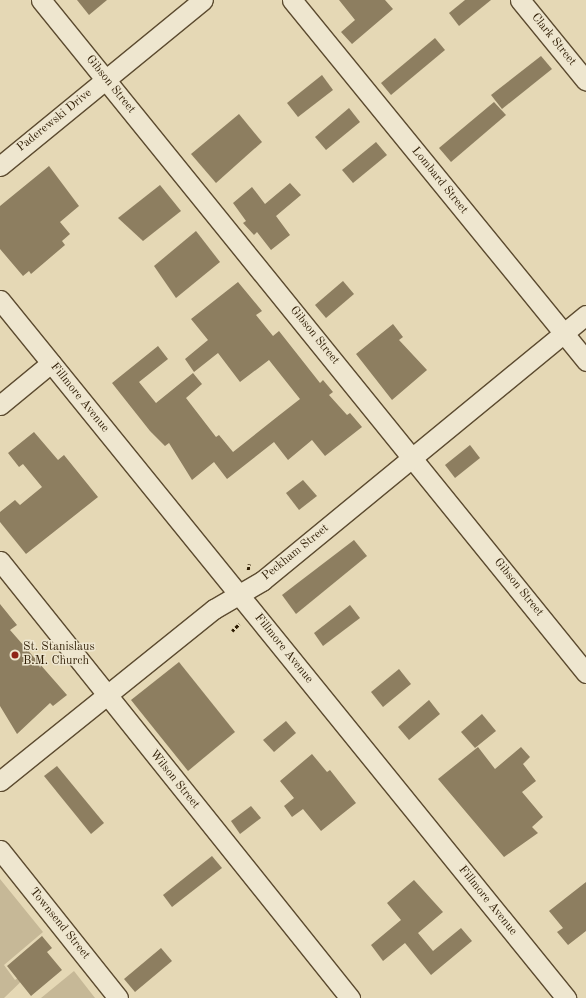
<!DOCTYPE html>
<style>
body{margin:0}
#map{position:relative;width:586px;height:998px;overflow:hidden;background:#e5d8b5;font-family:"Old Standard TT",serif}
div>[style]{position:absolute}
.green>*{inset:0;background:#c6b897}
.building>*{inset:0;background:#8d7e60}
.path>*{height:2.5px;margin-top:-1.25px;transform-origin:0;background:repeating-linear-gradient(90deg,#2e1c03 0 3px,transparent 0 5px)}
.roads{filter:drop-shadow(1px 0 #5c4b30) drop-shadow(-1px 0 #5c4b30) drop-shadow(0 1px #5c4b30) drop-shadow(0 -1px #5c4b30)}
.minor>*{height:19px;margin:-9.5px;padding:0 9.5px;transform-origin:9.5px;border-radius:9.5px;background:#eee6cf}
.dots>*{width:11px;height:11px;translate:-50% -50%;box-sizing:border-box;border:2px solid #eee6cf;border-radius:50%}
span{translate:-50% -50%;white-space:nowrap;text-align:center;line-height:1.15;-webkit-text-stroke:3px #eee6cf;paint-order:stroke}
.street-label{font-size:12px;color:#2e1c03}
.poi-label{font-size:12px;color:#2e1c03}
.left{translate:0 -50%;text-align:left}
</style>
<div id="map">
<div class="green">
<i style="clip-path:polygon(0 879px,43px 932px,4px 965px,15px 980px,31px 968px,33px 970px,4px 998px,0 998px)"></i>
<i style="clip-path:polygon(74px 971px,95px 998px,41px 998px)"></i>
</div>
<div class="building">
<i style="clip-path:polygon(77px 0,107px 0,89px 15px)"></i>
<i style="clip-path:polygon(339px 0,385px 0,393px 9px,352px 44px,341px 32px,355px 20px)"></i>
<i style="clip-path:polygon(465px 0,491px 0,459px 26px,449px 13px)"></i>
<i style="clip-path:polygon(435px 38px,445px 50px,391px 95px,381px 83px)"></i>
<i style="clip-path:polygon(541px 56px,552px 69px,502px 109px,491px 95px)"></i>
<i style="clip-path:polygon(322px 75px,333px 90px,298px 117px,287px 103px)"></i>
<i style="clip-path:polygon(494px 102px,506px 115px,451px 162px,439px 148px)"></i>
<i style="clip-path:polygon(349px 108px,360px 122px,326px 150px,315px 137px)"></i>
<i style="clip-path:polygon(239px 114px,262px 142px,216px 183px,191px 154px)"></i>
<i style="clip-path:polygon(376px 142px,387px 155px,353px 183px,342px 170px)"></i>
<i style="clip-path:polygon(49px 166px,79px 206px,60px 222px,70px 234px,62px 241px,65px 245px,31px 274px,29px 271px,23px 276px,0 249px,0 206px)"></i>
<i style="clip-path:polygon(290px 183px,301px 195px,276px 216px,290px 235px,271px 250px,257px 232px,254px 235px,243px 223px,246px 221px,233px 203px,252px 187px,265px 204px)"></i>
<i style="clip-path:polygon(160px 185px,181px 211px,143px 241px,118px 218px)"></i>
<i style="clip-path:polygon(196px 231px,220px 262px,176px 298px,154px 266px)"></i>
<i style="clip-path:polygon(343px 281px,354px 294px,326px 318px,315px 305px)"></i>
<i style="clip-path:polygon(238px 282px,262px 311px,256px 315px,273px 336px,279px 331px,320px 383px,323px 380px,333px 392px,329px 395px,347px 415px,350px 413px,362px 427px,325px 456px,312px 440px,288px 460px,274px 442px,227px 479px,214px 462px,192px 480px,169px 443px,165px 446px,150px 431px,112px 383px,158px 346px,168px 359px,139px 382px,156px 403px,193px 373px,202px 384px,186px 398px,216px 437px,219px 435px,233px 452px,277px 417px,300px 399px,269px 360px,240px 382px,218px 353px,194px 372px,185px 359px,208px 340px,191px 319px)"></i>
<i style="clip-path:polygon(393px 324px,403px 337px,399px 340px,427px 370px,392px 400px,356px 354px)"></i>
<i style="clip-path:polygon(34px 432px,58px 460px,64px 455px,98px 497px,26px 554px,0 522px,0 512px,15px 500px,20px 505px,42px 487px,23px 464px,19px 467px,8px 453px)"></i>
<i style="clip-path:polygon(470px 445px,480px 458px,455px 478px,445px 465px)"></i>
<i style="clip-path:polygon(303px 480px,317px 496px,299px 510px,286px 493px)"></i>
<i style="clip-path:polygon(354px 540px,367px 556px,296px 614px,282px 595px)"></i>
<i style="clip-path:polygon(0 604px,17px 625px,10px 630px,67px 695px,53px 706px,50px 703px,17px 734px,0 706px)"></i>
<i style="clip-path:polygon(350px 605px,360px 618px,323px 646px,314px 633px)"></i>
<i style="clip-path:polygon(179px 662px,235px 732px,188px 771px,131px 700px)"></i>
<i style="clip-path:polygon(399px 669px,411px 684px,383px 707px,371px 692px)"></i>
<i style="clip-path:polygon(429px 700px,440px 714px,409px 740px,398px 727px)"></i>
<i style="clip-path:polygon(482px 714px,496px 731px,475px 748px,461px 732px)"></i>
<i style="clip-path:polygon(286px 721px,296px 733px,274px 752px,263px 740px)"></i>
<i style="clip-path:polygon(478px 747px,495px 769px,521px 747px,530px 757px,523px 764px,536px 781px,522px 792px,543px 817px,532px 827px,538px 833px,504px 857px,438px 779px)"></i>
<i style="clip-path:polygon(312px 754px,327px 772px,330px 770px,356px 803px,321px 831px,303px 809px,292px 817px,284px 806px,294px 798px,280px 781px)"></i>
<i style="clip-path:polygon(57px 766px,104px 823px,91px 834px,44px 776px)"></i>
<i style="clip-path:polygon(251px 806px,261px 818px,240px 834px,231px 821px)"></i>
<i style="clip-path:polygon(212px 856px,222px 868px,172px 907px,163px 895px)"></i>
<i style="clip-path:polygon(414px 880px,443px 912px,418px 933px,433px 951px,461px 928px,472px 941px,431px 975px,405px 943px,383px 961px,371px 945px,401px 920px,387px 903px)"></i>
<i style="clip-path:polygon(586px 882px,586px 931px,568px 945px,557px 932px,563px 928px,549px 911px)"></i>
<i style="clip-path:polygon(42px 936px,52px 948px,47px 952px,62px 970px,31px 996px,7px 966px)"></i>
<i style="clip-path:polygon(161px 948px,172px 961px,135px 992px,124px 979px)"></i>
</div>
<div class="path">
<i style="left:248px;top:570px;width:6px;rotate:-81deg"></i>
<i style="left:232px;top:631px;width:10px;rotate:-45deg"></i>
</div>
<div class="roads">
<div class="minor">
<i style="left:41px;top:0;width:866px;rotate:51deg"></i>
<i style="left:292px;top:0;width:466px;rotate:50.8deg"></i>
<i style="left:520px;top:0;width:104px;rotate:50.8deg"></i>
<i style="left:0;top:166px;width:262px;rotate:-39.3deg"></i>
<i style="left:0;top:300px;width:899px;rotate:50.96deg"></i>
<i style="left:0;top:405px;width:66px;rotate:-39.5deg"></i>
<i style="left:0;top:561px;width:560px;rotate:51.31deg"></i>
<i style="left:0;top:781px;width:275px;rotate:-38.8deg"></i>
<i style="left:214px;top:609px;width:56px;rotate:-30.3deg"></i>
<i style="left:262px;top:581px;width:419px;rotate:-39.4deg"></i>
<i style="left:0;top:850px;width:189px;rotate:51.4deg"></i>
</div>
</div>
<div class="dots">
<i style="left:15px;top:655px;background:#8f2418"></i>
</div>
<div class="street-label">
<span style="left:553px;top:40px;rotate:51deg">Clark Street</span>
<span style="left:110px;top:85px;rotate:51deg">Gibson Street</span>
<span style="left:55px;top:121px;rotate:-39deg">Paderewski Drive</span>
<span style="left:439px;top:181px;rotate:51deg">Lombard Street</span>
<span style="left:314px;top:336px;rotate:51deg">Gibson Street</span>
<span style="left:79px;top:398px;rotate:51deg">Fillmore Avenue</span>
<span style="left:296px;top:553px;rotate:-39deg">Peckham Street</span>
<span style="left:518px;top:588px;rotate:51deg">Gibson Street</span>
<span style="left:283px;top:649px;rotate:51deg">Fillmore Avenue</span>
<span style="left:174px;top:780px;rotate:51deg">Wilson Street</span>
<span style="left:487px;top:901px;rotate:51deg">Fillmore Avenue</span>
<span style="left:59px;top:924px;rotate:51deg">Townsend Street</span>
</div>
<div class="poi-label">
<span class="left" style="left:23px;top:655px">St. Stanislaus<br>B.M. Church</span>
</div>
</div>
